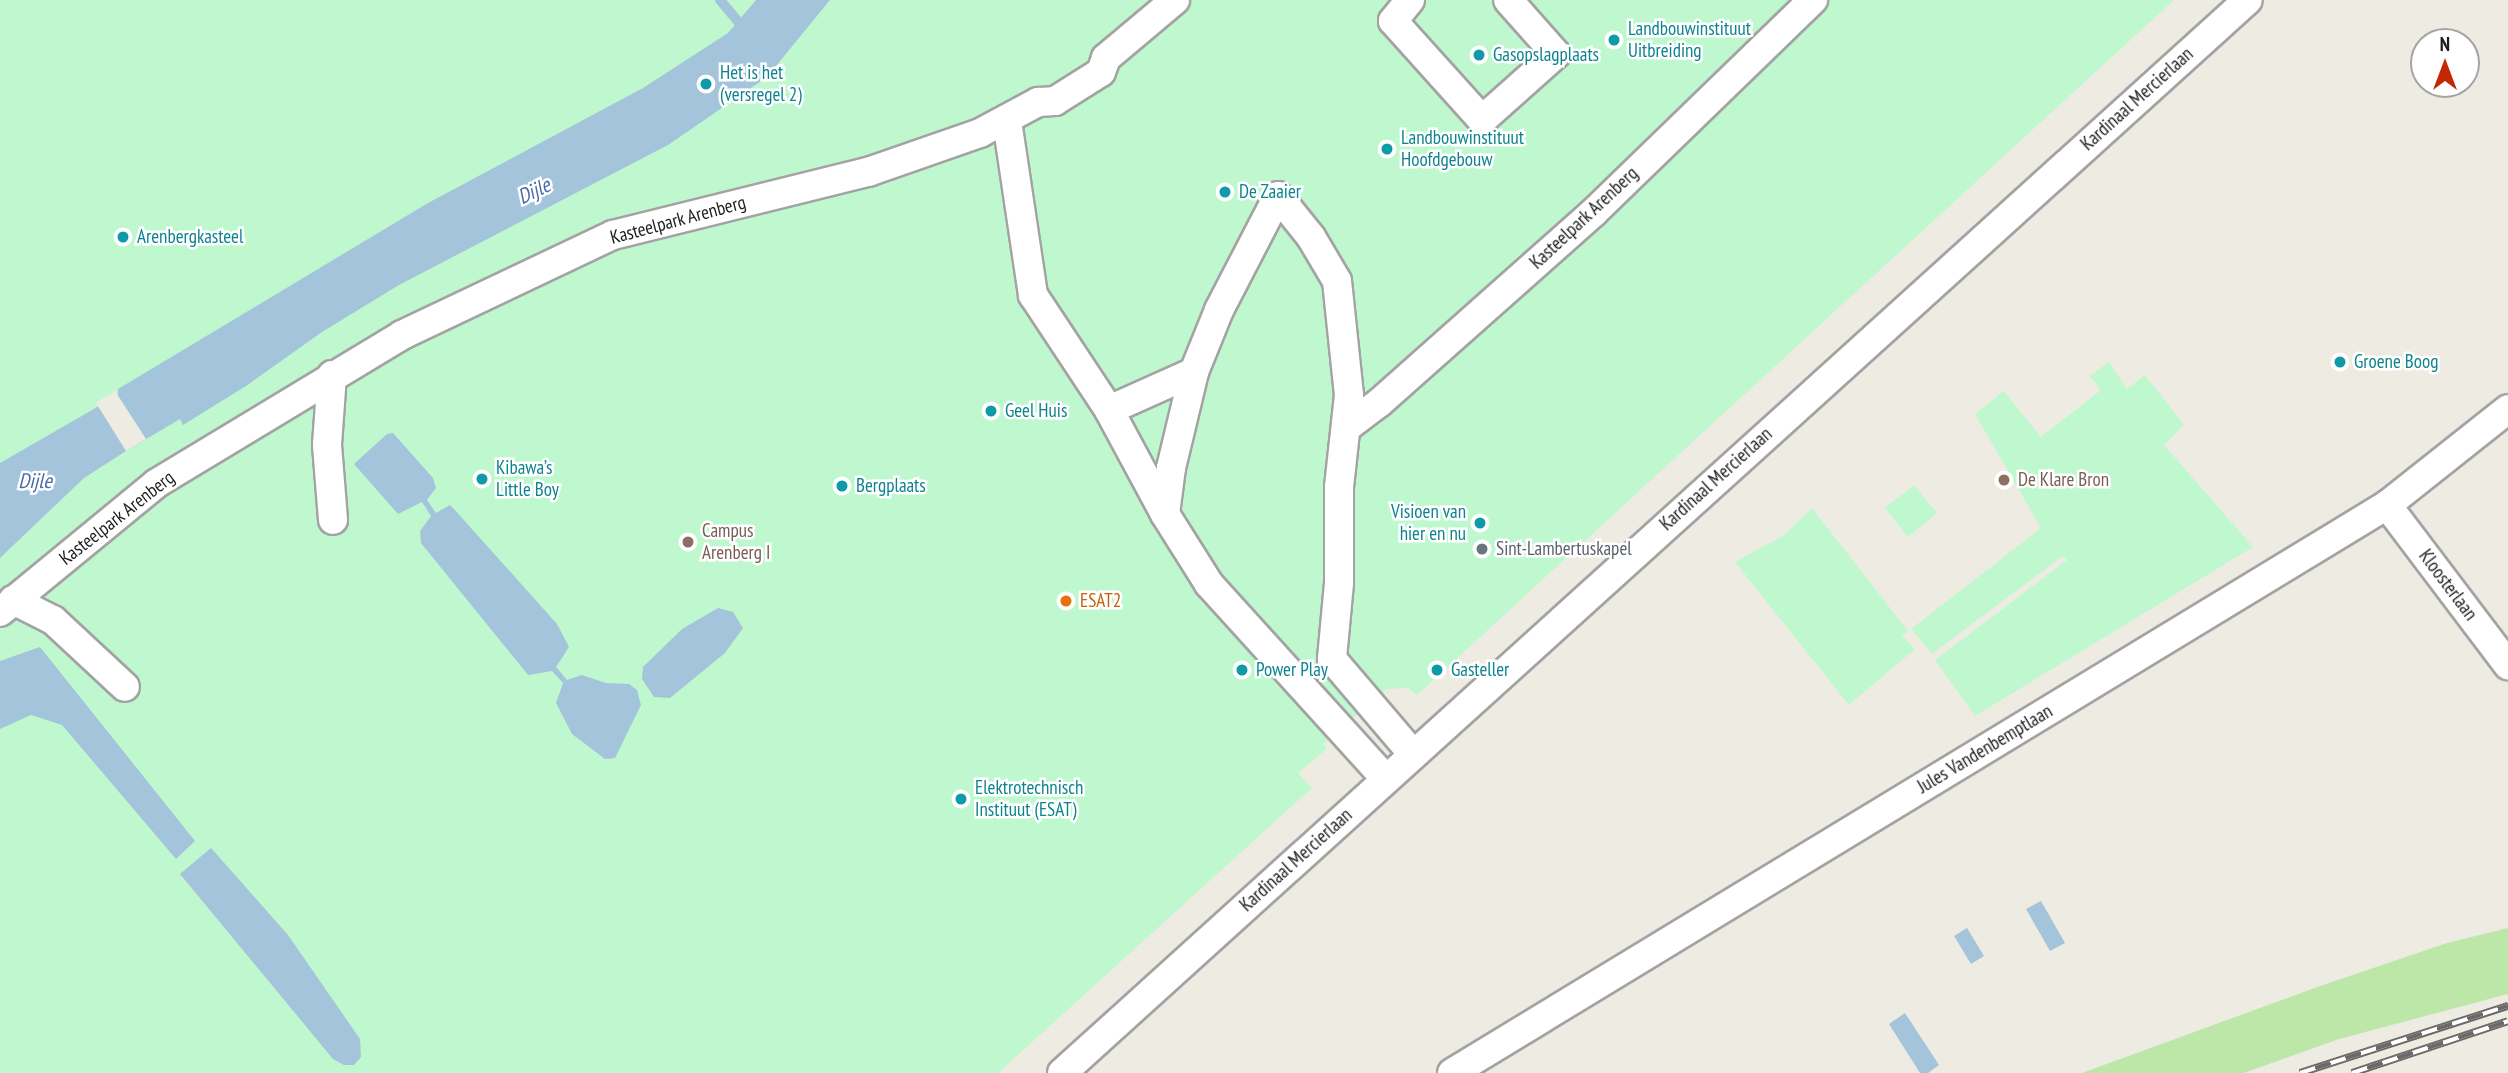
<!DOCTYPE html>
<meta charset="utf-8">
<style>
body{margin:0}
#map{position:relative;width:2508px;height:1073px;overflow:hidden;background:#eeece2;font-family:"PT Sans Narrow",sans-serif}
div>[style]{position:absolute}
.grass>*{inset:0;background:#bce7a8}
.park>*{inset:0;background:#bff8ce}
.water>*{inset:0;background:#a3c4db}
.pier>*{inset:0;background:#eeece2}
.stream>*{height:10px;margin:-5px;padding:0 5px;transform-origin:5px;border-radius:5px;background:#a3c4db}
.roads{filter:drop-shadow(2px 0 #a3a3a3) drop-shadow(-2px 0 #a3a3a3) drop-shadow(0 2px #a3a3a3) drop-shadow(0 -2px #a3a3a3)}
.minor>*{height:28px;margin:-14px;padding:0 14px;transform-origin:14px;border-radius:14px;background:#fff}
.rail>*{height:8px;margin-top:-4px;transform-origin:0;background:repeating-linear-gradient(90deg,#fff 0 16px,#6a6a6a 0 32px);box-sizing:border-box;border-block:2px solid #6a6a6a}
.dots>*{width:19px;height:19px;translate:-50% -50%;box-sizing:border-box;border:4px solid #fff;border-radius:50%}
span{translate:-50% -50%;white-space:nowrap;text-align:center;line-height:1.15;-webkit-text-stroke:5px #fff;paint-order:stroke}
.culture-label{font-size:19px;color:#0d838f}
.left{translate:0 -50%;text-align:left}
.right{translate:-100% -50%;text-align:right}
.street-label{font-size:19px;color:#1c1c1c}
.education-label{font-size:19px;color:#785e54}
.worship-label{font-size:19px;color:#5b616d}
.food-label{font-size:19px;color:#c56008}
.water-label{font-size:21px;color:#4b6aa9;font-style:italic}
.north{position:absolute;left:2410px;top:28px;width:70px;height:70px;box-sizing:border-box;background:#fff;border:2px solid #a4a4a4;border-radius:50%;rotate:0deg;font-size:19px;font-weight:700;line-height:28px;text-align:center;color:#1c1c1c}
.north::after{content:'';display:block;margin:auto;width:24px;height:32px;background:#c42705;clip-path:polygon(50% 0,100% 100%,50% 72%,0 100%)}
</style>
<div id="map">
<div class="grass">
<i style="clip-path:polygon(2508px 928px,2508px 994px,2339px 1039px,2244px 1073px,2082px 1073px,2320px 986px,2447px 943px)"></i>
</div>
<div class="park">
<i style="clip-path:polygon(0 0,2174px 0,1417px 695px,1408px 688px,1386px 689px,1323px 744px,1327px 749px,1298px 773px,1312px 788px,998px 1073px,0 1073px)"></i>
<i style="clip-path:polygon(2109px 362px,2127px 389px,2145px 375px,2184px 425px,2164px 445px,2253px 547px,1975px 716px,1935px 660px,2067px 560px,2063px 556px,1932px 654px,1911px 629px,2041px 528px,1975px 414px,2004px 391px,2041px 437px,2101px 390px,2090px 376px)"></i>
<i style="clip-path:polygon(1914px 485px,1937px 513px,1908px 537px,1885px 508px)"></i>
<i style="clip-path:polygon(1812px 508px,1908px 631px,1902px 636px,1915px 649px,1849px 705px,1735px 562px,1784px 535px)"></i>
</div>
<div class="water">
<i style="clip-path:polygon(756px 0,830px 0,767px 77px,668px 145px,399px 285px,322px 332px,246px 386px,183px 425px,180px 419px,126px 451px,84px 478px,0 558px,0 463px,118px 395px,118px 389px,428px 203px,643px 88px,728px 33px)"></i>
<i style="clip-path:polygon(393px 433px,433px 478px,436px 488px,427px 500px,436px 513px,450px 505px,453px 508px,557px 624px,569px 647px,556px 667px,567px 680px,582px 675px,606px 683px,629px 684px,637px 690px,641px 705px,615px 758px,605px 759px,572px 734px,556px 703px,563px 683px,552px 671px,528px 675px,421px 543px,420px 531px,431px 516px,422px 502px,398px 514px,354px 464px,387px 434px)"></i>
<i style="clip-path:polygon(718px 608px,733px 612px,743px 628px,725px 653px,670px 698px,654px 697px,642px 679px,643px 667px,682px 629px)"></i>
<i style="clip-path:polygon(40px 647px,195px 841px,176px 859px,62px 725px,31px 715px,0 729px,0 661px)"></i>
<i style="clip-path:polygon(211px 848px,288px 935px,360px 1039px,361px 1057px,354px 1065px,344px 1065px,333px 1059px,180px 874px)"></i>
<i style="clip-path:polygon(2041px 901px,2065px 943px,2050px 951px,2026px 909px)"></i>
<i style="clip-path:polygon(1967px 928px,1984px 956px,1971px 964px,1954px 936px)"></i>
<i style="clip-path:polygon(1905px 1013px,1939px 1065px,1928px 1073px,1920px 1073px,1889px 1024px)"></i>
</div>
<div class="pier">
<i style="clip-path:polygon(115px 391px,146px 439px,126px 451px,96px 403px)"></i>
</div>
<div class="stream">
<i style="left:720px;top:0;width:40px;rotate:50deg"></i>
</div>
<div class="roads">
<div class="minor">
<i style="left:1410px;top:0;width:27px;rotate:129deg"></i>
<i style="left:1393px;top:21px;width:133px;rotate:48deg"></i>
<i style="left:1482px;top:120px;width:99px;rotate:-41.7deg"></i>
<i style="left:1556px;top:54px;width:72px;rotate:-131.6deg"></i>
<i style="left:1007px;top:121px;width:176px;rotate:81.5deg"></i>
<i style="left:1033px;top:295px;width:138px;rotate:56.5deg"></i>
<i style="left:1109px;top:410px;width:118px;rotate:61.7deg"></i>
<i style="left:1165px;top:514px;width:83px;rotate:57.8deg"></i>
<i style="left:1209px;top:584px;width:262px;rotate:47.8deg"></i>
<i style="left:332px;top:375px;width:70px;rotate:94.1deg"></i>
<i style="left:327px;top:445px;width:75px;rotate:85.4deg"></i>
<i style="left:1109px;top:410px;width:93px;rotate:-24.1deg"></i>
<i style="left:1347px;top:427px;width:40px;rotate:-37deg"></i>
<i style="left:1379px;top:403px;width:288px;rotate:-41.6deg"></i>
<i style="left:1594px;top:212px;width:305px;rotate:-44.1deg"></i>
<i style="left:2387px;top:505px;width:201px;rotate:52.9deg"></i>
<i style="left:1165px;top:514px;width:46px;rotate:-82.6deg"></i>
<i style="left:1171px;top:468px;width:99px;rotate:-76.5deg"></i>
<i style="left:1194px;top:372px;width:67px;rotate:-68deg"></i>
<i style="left:1219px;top:310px;width:128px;rotate:-62.6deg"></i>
<i style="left:1278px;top:196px;width:53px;rotate:51.2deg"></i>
<i style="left:1311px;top:237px;width:51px;rotate:59.4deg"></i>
<i style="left:1337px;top:281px;width:115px;rotate:84deg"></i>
<i style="left:1349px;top:395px;width:93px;rotate:96.2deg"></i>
<i style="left:1339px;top:487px;width:96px;rotate:90deg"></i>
<i style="left:1339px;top:583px;width:76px;rotate:95.3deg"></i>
<i style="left:13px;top:600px;width:45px;rotate:26.6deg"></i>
<i style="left:53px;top:620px;width:98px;rotate:42.9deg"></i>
<i style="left:0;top:612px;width:203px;rotate:-39.4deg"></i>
<i style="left:157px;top:483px;width:286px;rotate:-31.1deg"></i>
<i style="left:402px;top:335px;width:233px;rotate:-25.4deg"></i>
<i style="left:613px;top:235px;width:263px;rotate:-13.9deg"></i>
<i style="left:868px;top:172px;width:119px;rotate:-19.2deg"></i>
<i style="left:980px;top:133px;width:66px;rotate:-28.1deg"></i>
<i style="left:1038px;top:102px;width:17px;rotate:-3deg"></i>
<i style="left:1055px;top:101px;width:54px;rotate:-32.2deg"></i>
<i style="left:1101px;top:72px;width:15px;rotate:-70deg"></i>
<i style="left:1106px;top:58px;width:90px;rotate:-40deg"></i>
<i style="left:1332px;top:659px;width:123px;rotate:49.6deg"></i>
<i style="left:1062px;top:1073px;width:1599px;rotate:-42.14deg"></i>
<i style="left:1452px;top:1073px;width:1094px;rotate:-31.28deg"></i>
<i style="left:2387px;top:505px;width:154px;rotate:-38.4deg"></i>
</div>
</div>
<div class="rail">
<i style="left:2300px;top:1073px;width:219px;rotate:-17.9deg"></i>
<i style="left:2352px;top:1073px;width:164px;rotate:-18.4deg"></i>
</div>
<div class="dots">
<i style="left:1614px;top:40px;background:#0f9aa8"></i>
<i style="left:1479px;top:55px;background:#0f9aa8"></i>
<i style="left:706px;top:84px;background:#0f9aa8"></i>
<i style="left:1387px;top:149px;background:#0f9aa8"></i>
<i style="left:1225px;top:192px;background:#0f9aa8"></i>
<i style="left:123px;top:237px;background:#0f9aa8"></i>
<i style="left:2340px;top:362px;background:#0f9aa8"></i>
<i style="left:991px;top:411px;background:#0f9aa8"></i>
<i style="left:482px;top:479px;background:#0f9aa8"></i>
<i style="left:2004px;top:480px;background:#8d6e63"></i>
<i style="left:842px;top:486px;background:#0f9aa8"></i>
<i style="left:1480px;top:523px;background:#0f9aa8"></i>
<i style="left:688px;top:542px;background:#8d6e63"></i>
<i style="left:1482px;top:549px;background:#6b7280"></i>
<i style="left:1066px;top:601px;background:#e8710a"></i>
<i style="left:1242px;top:670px;background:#0f9aa8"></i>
<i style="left:1437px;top:670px;background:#0f9aa8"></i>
<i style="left:961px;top:799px;background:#0f9aa8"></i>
</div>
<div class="culture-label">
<span class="left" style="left:1628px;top:40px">Landbouwinstituut<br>Uitbreiding</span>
<span class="left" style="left:1493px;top:55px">Gasopslagplaats</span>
<span class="left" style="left:720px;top:84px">Het is het<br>(versregel 2)</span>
<span class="left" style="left:1401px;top:149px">Landbouwinstituut<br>Hoofdgebouw</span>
<span class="left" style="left:1239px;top:192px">De Zaaier</span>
<span class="left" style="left:137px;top:237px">Arenbergkasteel</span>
<span class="left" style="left:2354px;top:362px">Groene Boog</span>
<span class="left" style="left:1005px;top:411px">Geel Huis</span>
<span class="left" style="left:496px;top:479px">Kibawa’s<br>Little Boy</span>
<span class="left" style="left:856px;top:486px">Bergplaats</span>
<span class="right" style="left:1466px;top:523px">Visioen van<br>hier en nu</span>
<span class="left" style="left:1256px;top:670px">Power Play</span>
<span class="left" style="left:1451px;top:670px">Gasteller</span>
<span class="left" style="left:975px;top:799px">Elektrotechnisch<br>Instituut (ESAT)</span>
</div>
<div class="street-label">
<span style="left:2137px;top:99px;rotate:-42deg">Kardinaal Mercierlaan</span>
<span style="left:1584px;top:218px;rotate:-43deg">Kasteelpark Arenberg</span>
<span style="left:678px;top:220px;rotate:-15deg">Kasteelpark Arenberg</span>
<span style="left:1716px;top:479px;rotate:-42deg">Kardinaal Mercierlaan</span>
<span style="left:117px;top:518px;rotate:-38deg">Kasteelpark Arenberg</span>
<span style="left:2448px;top:585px;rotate:53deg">Kloosterlaan</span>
<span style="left:1985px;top:749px;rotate:-31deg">Jules Vandenbemptlaan</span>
<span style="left:1296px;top:860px;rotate:-42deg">Kardinaal Mercierlaan</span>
</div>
<div class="education-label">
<span class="left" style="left:2018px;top:480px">De Klare Bron</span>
<span class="left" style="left:702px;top:542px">Campus<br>Arenberg I</span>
</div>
<div class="worship-label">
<span class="left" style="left:1496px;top:549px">Sint-Lambertuskapel</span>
</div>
<div class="food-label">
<span class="left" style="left:1080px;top:601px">ESAT2</span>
</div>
<div class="water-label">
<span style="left:534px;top:191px;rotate:-26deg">Dijle</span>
<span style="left:35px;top:481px">Dijle</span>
</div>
<div class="north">N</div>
</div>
